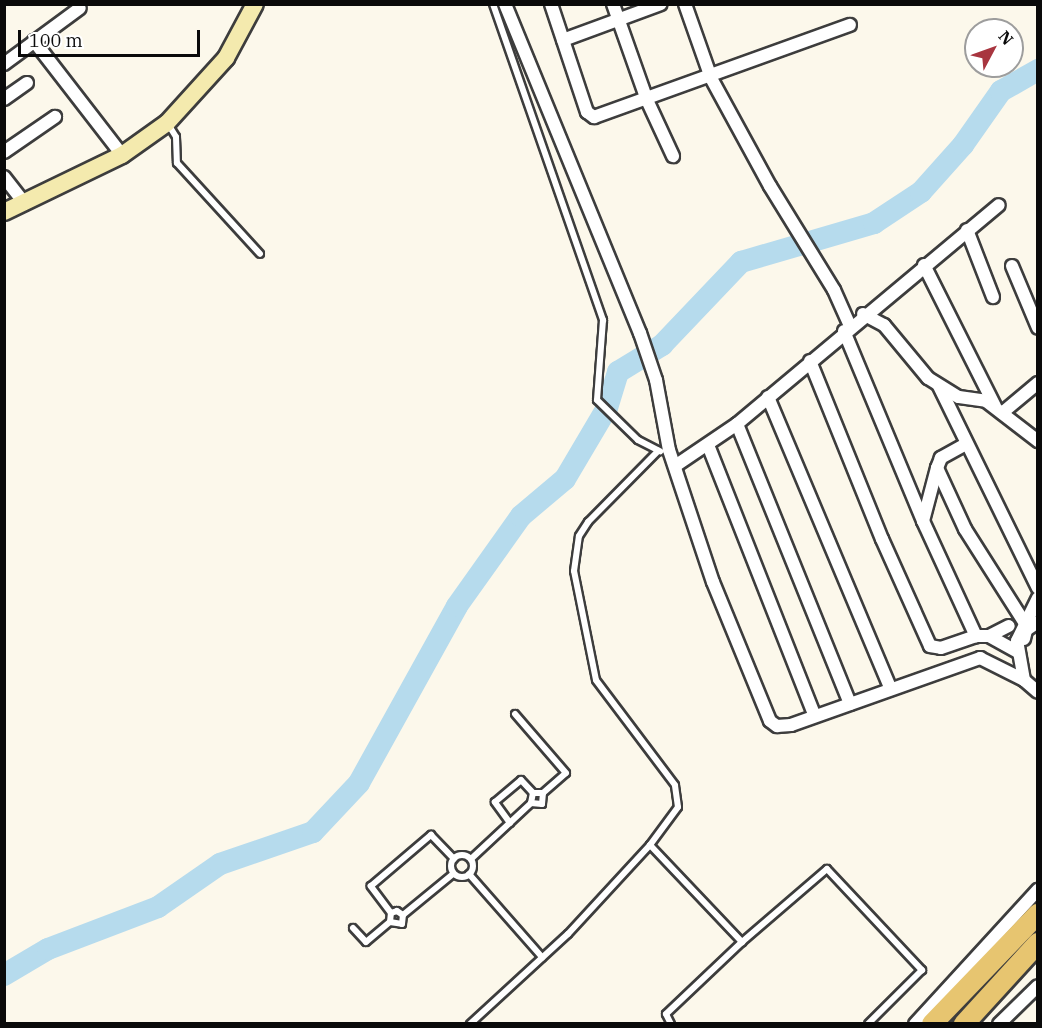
<!DOCTYPE html>
<style>
body{margin:0}
#map{position:relative;width:1042px;height:1028px;overflow:hidden;background:#fcf8eb;font-family:"IBM Plex Serif",serif}
div>[style]{position:absolute}
.river>*{height:22px;margin:-11px;padding:0 11px;transform-origin:11px;border-radius:11px;background:#b6dbed}
.roads{filter:drop-shadow(2px 0 #3d3d3d) drop-shadow(-2px 0 #3d3d3d) drop-shadow(0 2px #3d3d3d) drop-shadow(0 -2px #3d3d3d)}
.lane>*{height:6px;margin:-3px;padding:0 3px;transform-origin:3px;border-radius:3px;background:#fff}
.lane>.ring{margin:-3px;padding:0;box-sizing:content-box;background:none;border:6px solid #fff;border-radius:50%}
.street>*{height:12px;margin:-6px;padding:0 6px;transform-origin:6px;border-radius:6px;background:#fff}
.secondary>*{height:16px;margin:-8px;padding:0 8px;transform-origin:8px;border-radius:8px;background:#f4eaae}
.primary>*{height:20px;margin:-10px;padding:0 10px;transform-origin:10px;border-radius:10px;background:#e7c570}
span{translate:-50% -50%;white-space:nowrap;text-align:center;line-height:1.15;-webkit-text-stroke:6px #fff;paint-order:stroke}
.frame{position:absolute;inset:0;border:6px solid #0a0a0a;pointer-events:none}
.north{position:absolute;left:964px;top:18px;width:60px;height:60px;box-sizing:border-box;background:#fff;border:2px solid #9d9d9d;border-radius:50%;rotate:49deg;font-size:16px;font-weight:700;line-height:24px;text-align:center;color:#0a0a0a}
.north::after{content:'';display:block;margin:auto;width:21px;height:27px;background:#a8353f;clip-path:polygon(50% 0,100% 100%,50% 72%,0 100%)}
.scale{position:absolute;left:18px;top:30px;width:182px;height:27px;box-sizing:border-box;border:3px solid #0a0a0a;border-top:0;padding-left:8px;font-size:18px;line-height:21px;white-space:nowrap;color:#0a0a0a;-webkit-text-stroke:4px #fff;paint-order:stroke}
</style>
<div id="map">
<div class="river">
<i style="left:4px;top:975px;width:51px;rotate:-30.6deg"></i>
<i style="left:48px;top:949px;width:118px;rotate:-20.9deg"></i>
<i style="left:158px;top:907px;width:75px;rotate:-34.7deg"></i>
<i style="left:220px;top:864px;width:98px;rotate:-19deg"></i>
<i style="left:313px;top:832px;width:67px;rotate:-46.8deg"></i>
<i style="left:359px;top:783px;width:202px;rotate:-61deg"></i>
<i style="left:457px;top:606px;width:110px;rotate:-54.6deg"></i>
<i style="left:521px;top:516px;width:57px;rotate:-40.1deg"></i>
<i style="left:565px;top:479px;width:82px;rotate:-59.4deg"></i>
<i style="left:607px;top:408px;width:38px;rotate:-73deg"></i>
<i style="left:618px;top:372px;width:52px;rotate:-31.5deg"></i>
<i style="left:662px;top:345px;width:115px;rotate:-46.4deg"></i>
<i style="left:741px;top:262px;width:139px;rotate:-16.3deg"></i>
<i style="left:874px;top:223px;width:56px;rotate:-33.4deg"></i>
<i style="left:921px;top:192px;width:63px;rotate:-48.2deg"></i>
<i style="left:963px;top:145px;width:66px;rotate:-54.9deg"></i>
<i style="left:1001px;top:91px;width:43px;rotate:-29.6deg"></i>
</div>
<div class="roads">
<div class="lane">
<i style="left:493px;top:4px;width:335px;rotate:70.8deg"></i>
<i style="left:603px;top:320px;width:80px;rotate:94.3deg"></i>
<i style="left:597px;top:400px;width:57px;rotate:44.3deg"></i>
<i style="left:638px;top:440px;width:25px;rotate:27deg"></i>
<i style="left:168px;top:124px;width:15px;rotate:58deg"></i>
<i style="left:176px;top:137px;width:26px;rotate:88deg"></i>
<i style="left:177px;top:163px;width:123px;rotate:47.6deg"></i>
<i style="left:531px;top:803px;width:11px;rotate:5deg"></i>
<i style="left:542px;top:804px;width:11px;rotate:-85deg"></i>
<i style="left:510px;top:823px;width:26px;rotate:-126deg"></i>
<i style="left:495px;top:802px;width:34px;rotate:-40deg"></i>
<i style="left:521px;top:780px;width:18px;rotate:47deg"></i>
<i style="left:650px;top:845px;width:134px;rotate:46.5deg"></i>
<i style="left:742px;top:942px;width:112px;rotate:-40.7deg"></i>
<i style="left:827px;top:869px;width:139px;rotate:46.8deg"></i>
<i style="left:922px;top:970px;width:76px;rotate:135deg"></i>
<i class="ring" style="left:451px;top:855px;width:16px;height:16px"></i>
<i style="left:471px;top:859px;width:82px;rotate:-43deg"></i>
<i style="left:531px;top:803px;width:10px;rotate:-79deg"></i>
<i style="left:533px;top:793px;width:10px"></i>
<i style="left:543px;top:793px;width:30px;rotate:-41deg"></i>
<i style="left:566px;top:773px;width:78px;rotate:-130.8deg"></i>
<i style="left:469px;top:874px;width:111px;rotate:48.7deg"></i>
<i style="left:391px;top:913px;width:34px;rotate:-127deg"></i>
<i style="left:371px;top:886px;width:79px;rotate:-40.4deg"></i>
<i style="left:431px;top:835px;width:33px;rotate:46deg"></i>
<i style="left:390px;top:922px;width:12px;rotate:9deg"></i>
<i style="left:402px;top:924px;width:9px;rotate:-84deg"></i>
<i style="left:403px;top:915px;width:65px;rotate:-39.4deg"></i>
<i style="left:353px;top:928px;width:19px;rotate:47deg"></i>
<i style="left:366px;top:942px;width:31px;rotate:-40deg"></i>
<i style="left:390px;top:922px;width:9px;rotate:-84deg"></i>
<i style="left:391px;top:913px;width:6px;rotate:-18deg"></i>
<i style="left:397px;top:911px;width:7px;rotate:34deg"></i>
<i style="left:470px;top:1024px;width:133px;rotate:-42.6deg"></i>
<i style="left:568px;top:934px;width:121px;rotate:-47.3deg"></i>
<i style="left:650px;top:845px;width:47px;rotate:-53.6deg"></i>
<i style="left:678px;top:807px;width:22px;rotate:-98deg"></i>
<i style="left:675px;top:785px;width:131px;rotate:-127deg"></i>
<i style="left:596px;top:680px;width:111px;rotate:-101.4deg"></i>
<i style="left:574px;top:571px;width:35px;rotate:-82deg"></i>
<i style="left:579px;top:536px;width:17px;rotate:-57deg"></i>
<i style="left:588px;top:522px;width:100px;rotate:-45.4deg"></i>
<i style="left:671px;top:1024px;width:11px;rotate:-117deg"></i>
<i style="left:666px;top:1014px;width:105px;rotate:-43.5deg"></i>
</div>
<div class="street">
<i style="left:505px;top:4px;width:356px;rotate:67.7deg"></i>
<i style="left:640px;top:333px;width:50px;rotate:71.2deg"></i>
<i style="left:656px;top:380px;width:71px;rotate:79.5deg"></i>
<i style="left:669px;top:450px;width:139px;rotate:71.6deg"></i>
<i style="left:713px;top:582px;width:150px;rotate:67.7deg"></i>
<i style="left:770px;top:721px;width:9px;rotate:36deg"></i>
<i style="left:777px;top:726px;width:14px;rotate:-4deg"></i>
<i style="left:791px;top:725px;width:201px;rotate:-19.5deg"></i>
<i style="left:980px;top:658px;width:49px;rotate:26.6deg"></i>
<i style="left:1024px;top:680px;width:18px;rotate:41deg"></i>
<i style="left:551px;top:4px;width:114px;rotate:71.6deg"></i>
<i style="left:587px;top:112px;width:9px;rotate:36deg"></i>
<i style="left:594px;top:117px;width:272px;rotate:-19.8deg"></i>
<i style="left:613px;top:4px;width:102px;rotate:70.5deg"></i>
<i style="left:647px;top:100px;width:62px;rotate:65.1deg"></i>
<i style="left:685px;top:4px;width:78px;rotate:70.6deg"></i>
<i style="left:711px;top:78px;width:123px;rotate:61.4deg"></i>
<i style="left:770px;top:186px;width:122px;rotate:58.4deg"></i>
<i style="left:834px;top:290px;width:39px;rotate:66deg"></i>
<i style="left:563px;top:40px;width:104px;rotate:-20.2deg"></i>
<i style="left:34px;top:41px;width:144px;rotate:52.3deg"></i>
<i style="left:4px;top:64px;width:94px;rotate:-36.4deg"></i>
<i style="left:4px;top:99px;width:28px;rotate:-35deg"></i>
<i style="left:4px;top:152px;width:62px;rotate:-34.5deg"></i>
<i style="left:4px;top:177px;width:33px;rotate:52deg"></i>
<i style="left:967px;top:230px;width:72px;rotate:68.8deg"></i>
<i style="left:924px;top:265px;width:158px;rotate:63.3deg"></i>
<i style="left:1012px;top:266px;width:67px;rotate:67.2deg"></i>
<i style="left:863px;top:314px;width:24px;rotate:28deg"></i>
<i style="left:884px;top:325px;width:69px;rotate:50.3deg"></i>
<i style="left:928px;top:378px;width:36px;rotate:32deg"></i>
<i style="left:959px;top:397px;width:27px;rotate:8deg"></i>
<i style="left:986px;top:401px;width:66px;rotate:37.6deg"></i>
<i style="left:844px;top:331px;width:206px;rotate:67.4deg"></i>
<i style="left:923px;top:521px;width:127px;rotate:65.3deg"></i>
<i style="left:810px;top:361px;width:192px;rotate:68deg"></i>
<i style="left:882px;top:539px;width:117px;rotate:65.8deg"></i>
<i style="left:930px;top:646px;width:11px;rotate:10deg"></i>
<i style="left:941px;top:648px;width:37px;rotate:-19deg"></i>
<i style="left:976px;top:636px;width:13px"></i>
<i style="left:989px;top:636px;width:33px;rotate:29deg"></i>
<i style="left:939px;top:386px;width:225px;rotate:63.9deg"></i>
<i style="left:768px;top:397px;width:317px;rotate:67.2deg"></i>
<i style="left:1002px;top:413px;width:47px;rotate:-39.8deg"></i>
<i style="left:737px;top:424px;width:302px;rotate:68deg"></i>
<i style="left:966px;top:444px;width:29px;rotate:151deg"></i>
<i style="left:941px;top:458px;width:11px;rotate:112deg"></i>
<i style="left:937px;top:468px;width:67px;rotate:65.3deg"></i>
<i style="left:965px;top:529px;width:110px;rotate:57.6deg"></i>
<i style="left:708px;top:445px;width:291px;rotate:68.5deg"></i>
<i style="left:675px;top:466px;width:75px;rotate:-34.1deg"></i>
<i style="left:737px;top:424px;width:341px;rotate:-39.9deg"></i>
<i style="left:923px;top:521px;width:55px;rotate:-75.2deg"></i>
<i style="left:989px;top:636px;width:22px;rotate:-27deg"></i>
<i style="left:1024px;top:639px;width:9px;rotate:-77deg"></i>
<i style="left:1026px;top:630px;width:14px;rotate:-34deg"></i>
<i style="left:1024px;top:680px;width:40px;rotate:-100deg"></i>
<i style="left:1017px;top:641px;width:48px;rotate:-64deg"></i>
<i style="left:915px;top:1024px;width:182px;rotate:-47.5deg"></i>
<i style="left:999px;top:1024px;width:54px;rotate:-44.3deg"></i>
</div>
<div class="secondary">
<i style="left:4px;top:212px;width:131px;rotate:-25.8deg"></i>
<i style="left:122px;top:155px;width:55px;rotate:-35.4deg"></i>
<i style="left:167px;top:123px;width:88px;rotate:-47.8deg"></i>
<i style="left:226px;top:58px;width:61px;rotate:-61.8deg"></i>
</div>
<div class="primary">
<i style="left:932px;top:1024px;width:153px;rotate:-46.1deg"></i>
<i style="left:964px;top:1024px;width:110px;rotate:-47.6deg"></i>
</div>
</div>
<div class="frame"></div>
<div class="north">N</div>
<div class="scale">100 m</div>
</div>
